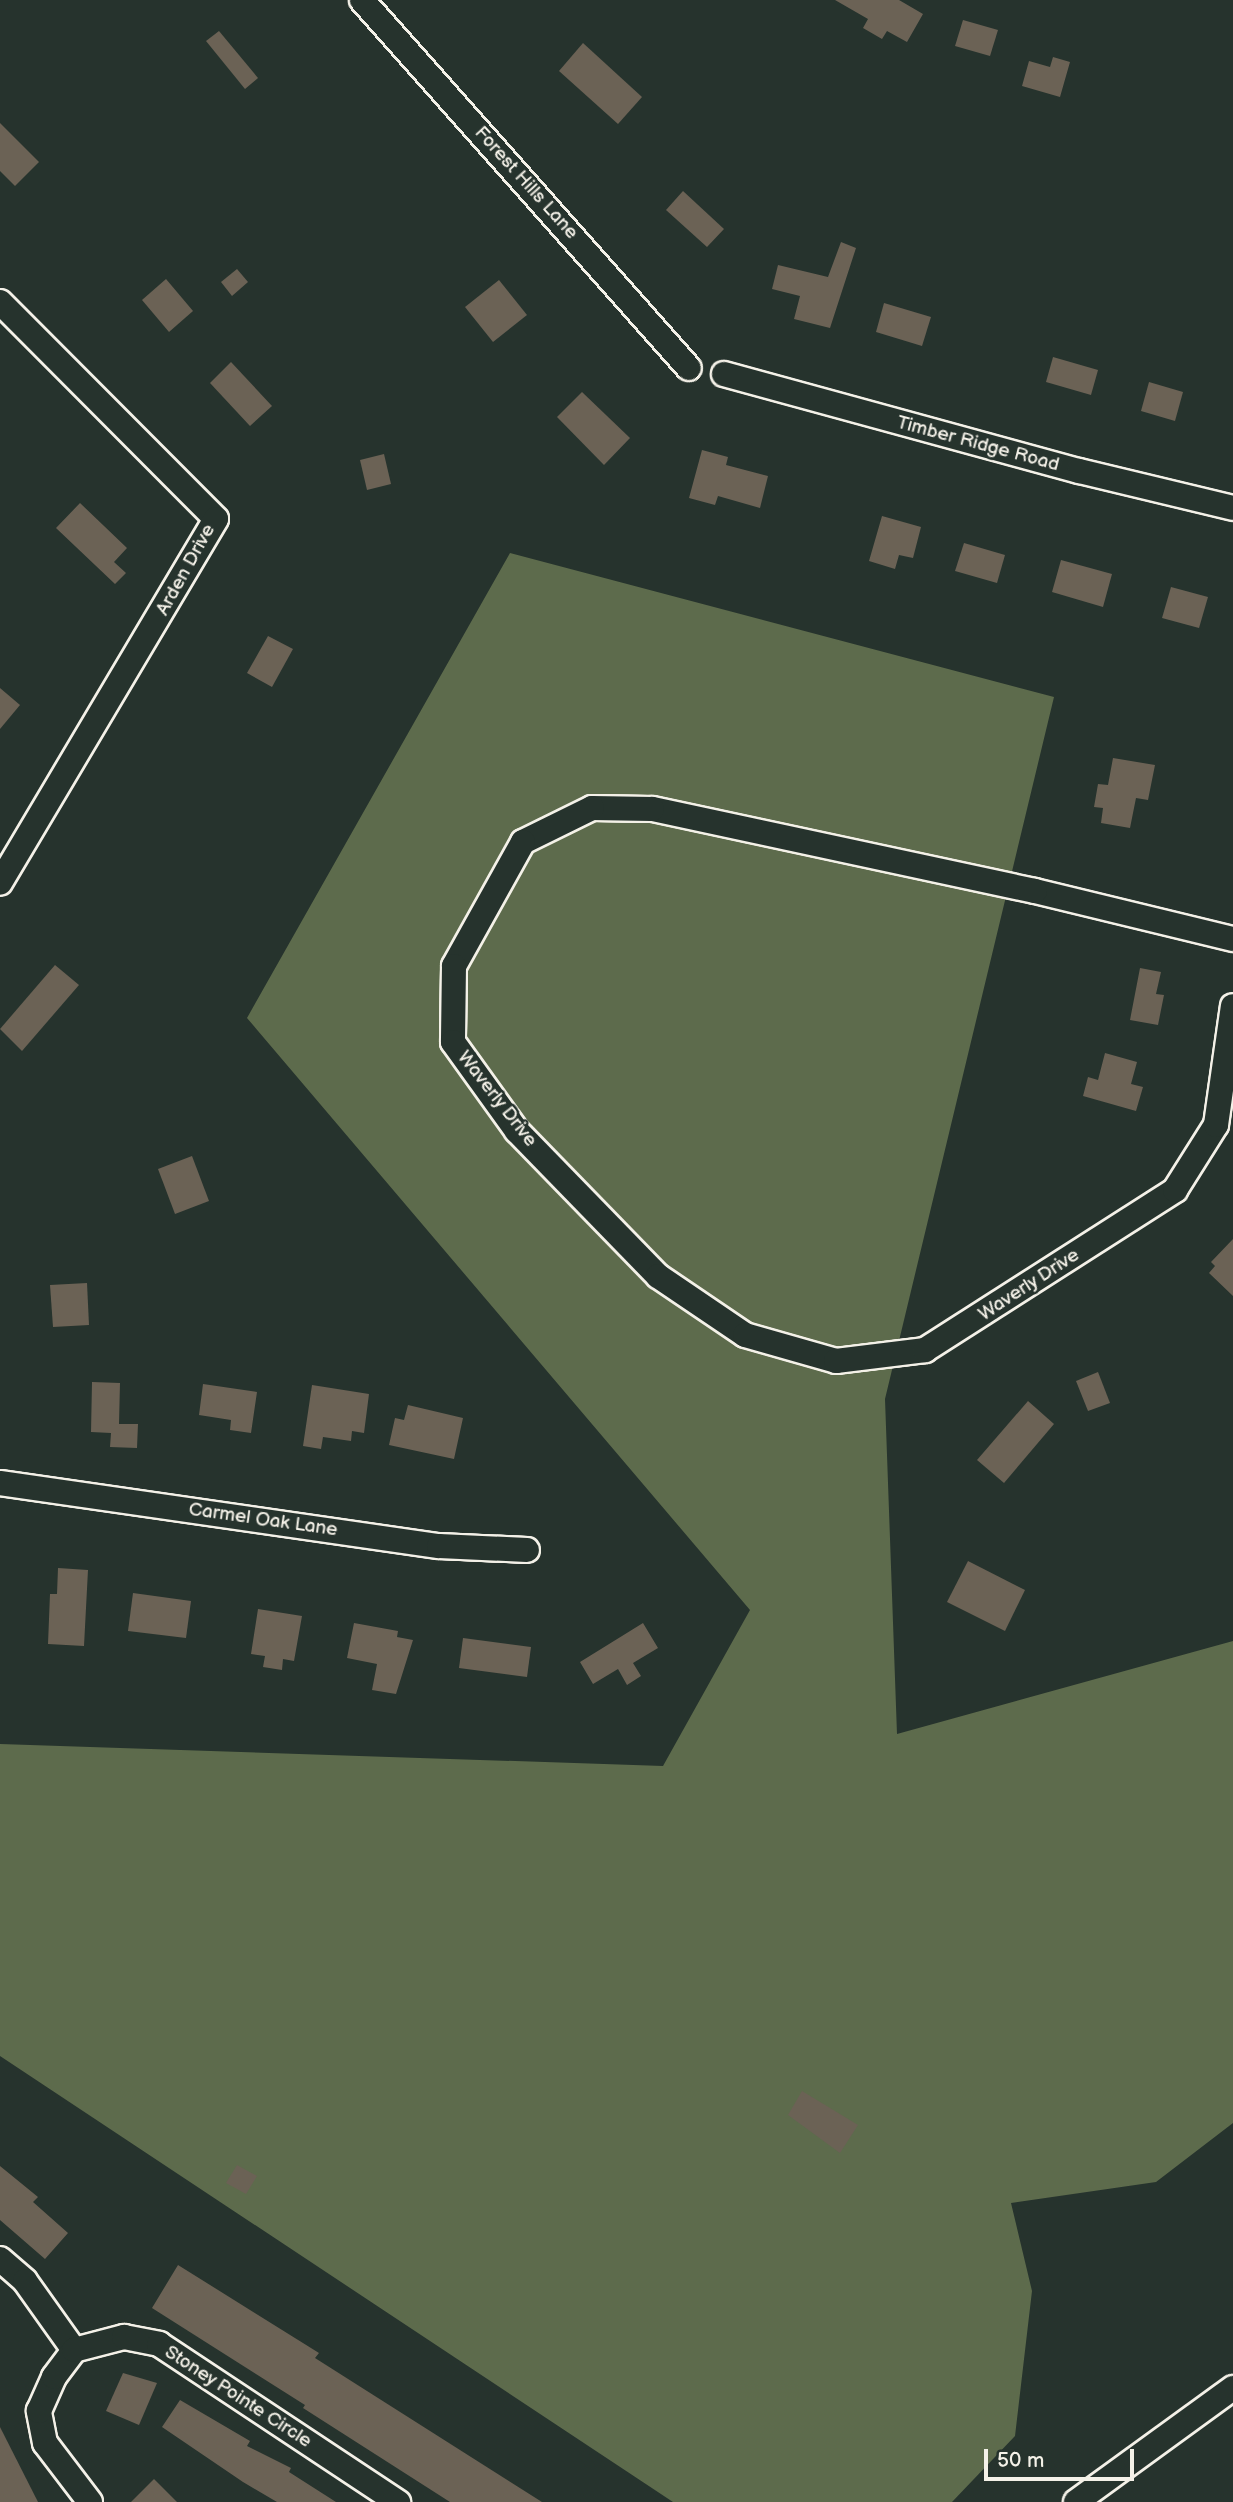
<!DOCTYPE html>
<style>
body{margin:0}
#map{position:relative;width:1233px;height:2502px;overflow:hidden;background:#26332d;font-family:"Balsamiq Sans",sans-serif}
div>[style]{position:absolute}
.green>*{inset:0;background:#5d6b4c}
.building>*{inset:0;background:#6b6255}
.roads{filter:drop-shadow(2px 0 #f4f1e8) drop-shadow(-2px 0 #f4f1e8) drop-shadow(0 2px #f4f1e8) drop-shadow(0 -2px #f4f1e8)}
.minor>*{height:24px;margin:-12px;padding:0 12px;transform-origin:12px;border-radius:12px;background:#26332d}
span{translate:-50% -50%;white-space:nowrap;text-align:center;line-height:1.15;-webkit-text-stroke:5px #26332d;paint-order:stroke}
.street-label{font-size:19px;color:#f4f1e8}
.scale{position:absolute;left:984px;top:2449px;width:150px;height:32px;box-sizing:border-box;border:4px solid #f4f1e8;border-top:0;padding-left:9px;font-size:21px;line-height:24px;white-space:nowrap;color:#f4f1e8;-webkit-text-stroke:5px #26332d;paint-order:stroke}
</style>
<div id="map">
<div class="green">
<i style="clip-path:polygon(510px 553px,1054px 697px,885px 1399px,897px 1734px,1233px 1641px,1233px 2123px,1156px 2182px,1011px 2203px,1032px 2291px,1015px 2436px,952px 2502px,673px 2502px,0 2056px,0 1744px,663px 1766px,750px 1610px,247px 1018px)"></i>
</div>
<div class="building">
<i style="clip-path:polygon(835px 0,899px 0,923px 14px,907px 42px,887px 31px,882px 39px,863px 28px,868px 19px)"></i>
<i style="clip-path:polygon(963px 20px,998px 30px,990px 56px,955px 46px)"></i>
<i style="clip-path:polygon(219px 31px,258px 78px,245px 89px,206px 41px)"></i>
<i style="clip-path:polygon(583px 43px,642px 97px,618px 124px,559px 71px)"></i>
<i style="clip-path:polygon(1053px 57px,1070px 62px,1060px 97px,1022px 86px,1029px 61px,1050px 67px)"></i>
<i style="clip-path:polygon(0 123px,39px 162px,15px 186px,0 171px)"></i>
<i style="clip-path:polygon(683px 191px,724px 229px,707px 247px,666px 210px)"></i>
<i style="clip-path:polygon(841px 242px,856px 248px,830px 328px,794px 319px,800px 296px,772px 289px,778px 265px,828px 277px)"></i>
<i style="clip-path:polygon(237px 269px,248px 282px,232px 296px,221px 282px)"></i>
<i style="clip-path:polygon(166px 279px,193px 311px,169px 332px,142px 300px)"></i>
<i style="clip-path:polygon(499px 280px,527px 315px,493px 342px,465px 307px)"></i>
<i style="clip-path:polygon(884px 303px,931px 317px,922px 346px,876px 332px)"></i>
<i style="clip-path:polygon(1053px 357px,1098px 370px,1091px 395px,1046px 382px)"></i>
<i style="clip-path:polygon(231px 362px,272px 406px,250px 426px,210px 383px)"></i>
<i style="clip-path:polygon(1149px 382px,1183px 392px,1175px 421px,1141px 411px)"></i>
<i style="clip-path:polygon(582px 392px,630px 438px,604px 465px,557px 417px)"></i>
<i style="clip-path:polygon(702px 450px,728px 457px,726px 465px,768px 476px,760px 508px,718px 496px,715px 505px,689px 498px)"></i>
<i style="clip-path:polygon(384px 454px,391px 484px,367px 490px,360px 460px)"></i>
<i style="clip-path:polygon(80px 503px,127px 548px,114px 562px,126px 573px,115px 584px,56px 528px)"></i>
<i style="clip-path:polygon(882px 516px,921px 527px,913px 558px,899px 555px,895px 569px,869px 561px)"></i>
<i style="clip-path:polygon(964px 543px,1005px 555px,997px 583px,955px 571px)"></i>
<i style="clip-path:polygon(1061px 560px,1112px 574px,1103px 607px,1052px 592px)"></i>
<i style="clip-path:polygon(1171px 587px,1208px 597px,1199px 628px,1162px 618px)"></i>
<i style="clip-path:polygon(268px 636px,293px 649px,272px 687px,247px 673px)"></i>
<i style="clip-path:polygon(0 688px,20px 705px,0 729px)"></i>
<i style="clip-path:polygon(1113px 758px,1155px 765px,1148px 800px,1136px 798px,1130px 828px,1101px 823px,1103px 808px,1094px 807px,1098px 784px,1108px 785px)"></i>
<i style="clip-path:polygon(55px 965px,79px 985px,22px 1051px,0 1029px)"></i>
<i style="clip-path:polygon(1140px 968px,1161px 972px,1156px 994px,1164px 995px,1158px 1025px,1130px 1020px)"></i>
<i style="clip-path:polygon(1105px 1053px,1137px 1062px,1131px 1084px,1143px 1087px,1136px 1111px,1083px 1096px,1088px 1077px,1098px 1080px)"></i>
<i style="clip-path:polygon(192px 1156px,209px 1201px,175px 1214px,158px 1169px)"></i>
<i style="clip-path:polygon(1233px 1239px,1233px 1296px,1209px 1273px,1215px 1266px,1211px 1262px)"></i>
<i style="clip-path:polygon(87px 1283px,89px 1325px,53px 1327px,50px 1285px)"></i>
<i style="clip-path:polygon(1098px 1372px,1110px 1403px,1088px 1411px,1076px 1381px)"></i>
<i style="clip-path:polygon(92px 1382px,120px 1383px,119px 1424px,138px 1424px,137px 1448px,110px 1447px,111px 1433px,91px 1432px)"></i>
<i style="clip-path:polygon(203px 1384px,257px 1392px,251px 1433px,230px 1430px,231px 1420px,199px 1415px)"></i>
<i style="clip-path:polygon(312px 1385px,369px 1394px,364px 1433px,352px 1431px,351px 1441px,323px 1437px,321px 1449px,303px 1446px)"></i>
<i style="clip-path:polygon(1028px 1401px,1054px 1424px,1004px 1483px,977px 1460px)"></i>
<i style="clip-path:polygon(408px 1405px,463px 1418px,454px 1459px,389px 1445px,395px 1418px,404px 1420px)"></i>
<i style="clip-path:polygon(968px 1561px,1025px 1590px,1005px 1631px,947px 1602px)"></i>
<i style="clip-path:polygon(58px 1568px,88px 1570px,84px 1646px,48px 1644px,50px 1594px,57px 1594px)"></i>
<i style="clip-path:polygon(133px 1593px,191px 1601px,186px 1638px,128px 1631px)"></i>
<i style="clip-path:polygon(258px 1609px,302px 1616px,294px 1661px,283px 1659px,282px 1670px,263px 1667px,265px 1656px,251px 1654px)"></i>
<i style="clip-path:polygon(354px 1623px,398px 1631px,397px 1637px,413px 1640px,396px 1694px,372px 1690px,377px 1664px,347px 1658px)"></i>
<i style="clip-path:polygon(643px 1623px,658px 1648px,633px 1663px,641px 1676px,627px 1685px,618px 1669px,593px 1684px,580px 1662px)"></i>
<i style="clip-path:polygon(463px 1638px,531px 1647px,527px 1677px,459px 1668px)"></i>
<i style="clip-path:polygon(802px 2091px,858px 2125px,840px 2153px,788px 2115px)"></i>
<i style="clip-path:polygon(237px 2165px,257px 2176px,246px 2194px,226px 2183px)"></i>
<i style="clip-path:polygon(0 2166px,38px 2197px,33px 2202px,68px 2233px,45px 2259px,0 2220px)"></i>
<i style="clip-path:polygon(178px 2265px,319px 2353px,315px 2358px,542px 2502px,450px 2502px,303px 2408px,305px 2405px,152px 2308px)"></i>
<i style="clip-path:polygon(123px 2373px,157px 2383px,139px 2425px,106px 2411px)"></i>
<i style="clip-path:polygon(180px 2400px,250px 2441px,247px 2446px,291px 2468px,289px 2472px,336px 2502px,277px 2502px,243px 2482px,162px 2427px)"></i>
<i style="clip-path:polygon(0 2427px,38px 2502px,0 2502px)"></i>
<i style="clip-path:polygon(154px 2479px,177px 2502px,131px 2502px)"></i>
</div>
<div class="roads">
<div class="minor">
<i style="left:362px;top:0;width:492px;rotate:48.4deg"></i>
<i style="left:0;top:302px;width:306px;rotate:45.1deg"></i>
<i style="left:216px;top:519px;width:423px;rotate:120.7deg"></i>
<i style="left:724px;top:374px;width:368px;rotate:15.3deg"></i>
<i style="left:1079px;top:471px;width:158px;rotate:13.5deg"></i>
<i style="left:1233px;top:939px;width:204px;rotate:-166.4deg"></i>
<i style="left:1035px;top:891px;width:392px;rotate:-167.9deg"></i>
<i style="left:652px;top:809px;width:60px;rotate:-179deg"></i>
<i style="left:592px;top:808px;width:77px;rotate:153.8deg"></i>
<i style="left:523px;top:842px;width:142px;rotate:119.1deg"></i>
<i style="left:454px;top:966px;width:76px;rotate:90.8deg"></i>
<i style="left:453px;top:1042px;width:110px;rotate:54.3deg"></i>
<i style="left:517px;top:1131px;width:202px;rotate:45.8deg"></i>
<i style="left:658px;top:1276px;width:105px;rotate:34.1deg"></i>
<i style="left:745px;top:1335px;width:95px;rotate:15.9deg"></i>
<i style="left:836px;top:1361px;width:90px;rotate:-7deg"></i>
<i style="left:925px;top:1350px;width:297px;rotate:-32.6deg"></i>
<i style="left:1175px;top:1190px;width:77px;rotate:-57.8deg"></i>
<i style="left:1216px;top:1125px;width:120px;rotate:-81.9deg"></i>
<i style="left:0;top:1483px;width:443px;rotate:8.2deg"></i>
<i style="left:439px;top:1546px;width:88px;rotate:2.6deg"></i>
<i style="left:0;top:2259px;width:33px;rotate:41deg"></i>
<i style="left:25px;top:2281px;width:85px;rotate:54.6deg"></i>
<i style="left:90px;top:2502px;width:74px;rotate:-127.3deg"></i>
<i style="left:45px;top:2443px;width:33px;rotate:-101deg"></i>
<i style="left:39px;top:2411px;width:37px;rotate:-66deg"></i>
<i style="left:54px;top:2377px;width:34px;rotate:-53deg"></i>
<i style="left:74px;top:2350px;width:52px;rotate:-14.6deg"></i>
<i style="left:124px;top:2337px;width:36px;rotate:11deg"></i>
<i style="left:159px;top:2344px;width:287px;rotate:33.5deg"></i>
<i style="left:1076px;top:2502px;width:194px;rotate:-36deg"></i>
</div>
</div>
<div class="street-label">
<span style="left:526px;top:183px;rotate:48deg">Forest Hills Lane</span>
<span style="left:978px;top:444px;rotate:15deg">Timber Ridge Road</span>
<span style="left:186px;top:570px;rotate:-61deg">Arden Drive</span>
<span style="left:497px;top:1099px;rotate:52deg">Waverly Drive</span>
<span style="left:1029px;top:1285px;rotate:-33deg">Waverly Drive</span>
<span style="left:263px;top:1520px;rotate:8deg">Carmel Oak Lane</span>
<span style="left:238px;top:2397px;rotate:33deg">Stoney Pointe Circle</span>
</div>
<div class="scale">50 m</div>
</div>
